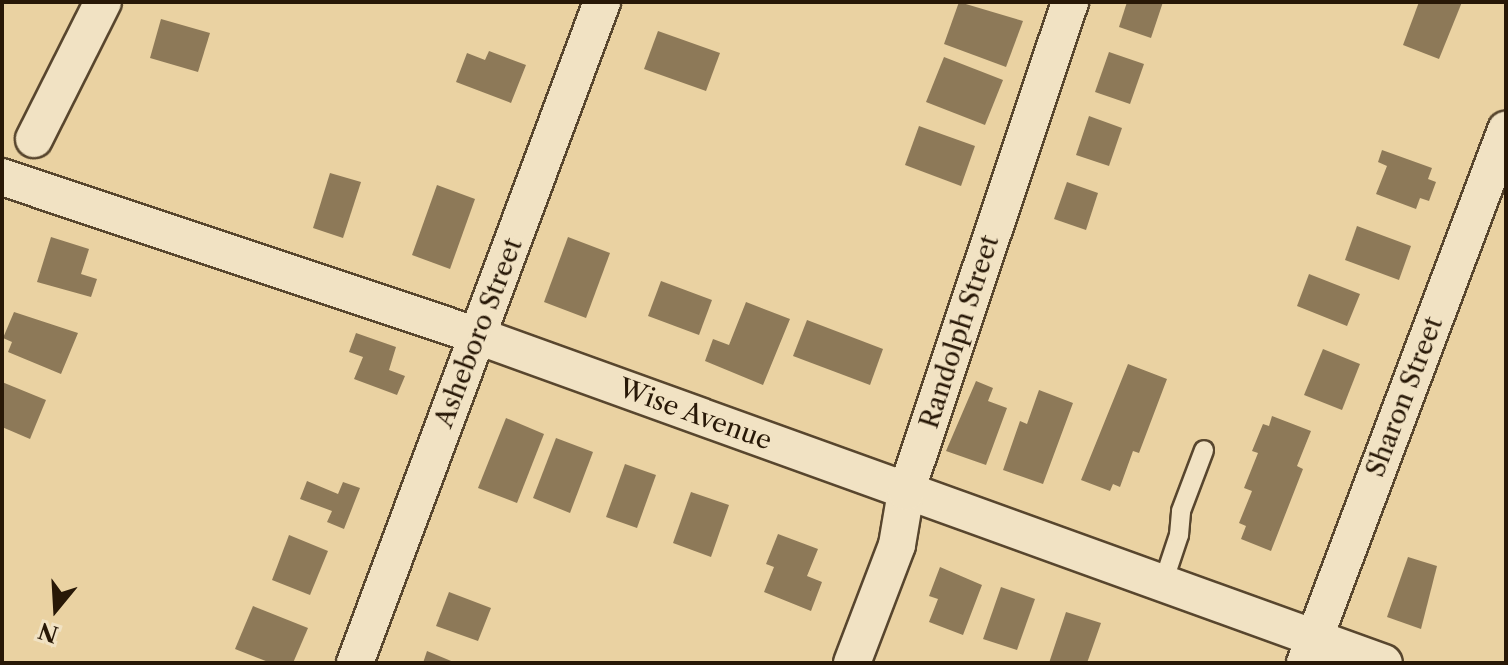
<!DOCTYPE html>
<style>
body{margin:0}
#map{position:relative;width:1508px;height:665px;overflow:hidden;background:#ead2a2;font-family:"Libre Caslon Text",serif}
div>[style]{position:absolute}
.building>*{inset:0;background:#8d7958}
.roads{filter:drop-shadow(2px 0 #58462e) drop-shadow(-2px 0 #58462e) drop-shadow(0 2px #58462e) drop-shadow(0 -2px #58462e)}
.service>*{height:18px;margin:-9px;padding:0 9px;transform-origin:9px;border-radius:9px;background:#f1e2c3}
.minor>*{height:36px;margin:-18px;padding:0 18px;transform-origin:18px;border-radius:18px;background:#f1e2c3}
span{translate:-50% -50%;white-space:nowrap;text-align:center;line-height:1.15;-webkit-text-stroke:6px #f1e2c3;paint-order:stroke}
.street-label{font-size:26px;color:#281807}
.frame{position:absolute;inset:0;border:4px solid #281807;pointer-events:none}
.north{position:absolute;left:16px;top:569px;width:80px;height:80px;-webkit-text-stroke:6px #f1e2c3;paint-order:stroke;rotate:198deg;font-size:22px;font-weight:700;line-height:32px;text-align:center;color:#281807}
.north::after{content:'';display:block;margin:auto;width:28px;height:36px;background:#281807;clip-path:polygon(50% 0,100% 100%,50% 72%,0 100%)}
</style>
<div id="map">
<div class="building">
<i style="clip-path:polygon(959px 2px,1023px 21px,1006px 67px,944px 44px)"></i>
<i style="clip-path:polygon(1127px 2px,1163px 2px,1151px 38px,1119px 27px)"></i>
<i style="clip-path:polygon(1419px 2px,1462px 2px,1439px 59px,1403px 45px)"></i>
<i style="clip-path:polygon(161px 19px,210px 33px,198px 72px,150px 58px)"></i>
<i style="clip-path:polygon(658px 31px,720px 53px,706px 91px,644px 69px)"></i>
<i style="clip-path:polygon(489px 51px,526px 65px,511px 103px,456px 82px,467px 53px,485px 60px)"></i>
<i style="clip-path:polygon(1109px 52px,1144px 64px,1130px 104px,1095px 92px)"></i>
<i style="clip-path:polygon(944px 57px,1003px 80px,985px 125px,926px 102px)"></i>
<i style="clip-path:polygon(1089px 116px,1122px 128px,1109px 166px,1076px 155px)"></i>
<i style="clip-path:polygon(919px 126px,975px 146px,961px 186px,905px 165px)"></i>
<i style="clip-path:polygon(1382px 150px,1432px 168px,1428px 179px,1436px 182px,1429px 201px,1420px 198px,1416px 209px,1376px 194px,1387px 166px,1378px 162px)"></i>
<i style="clip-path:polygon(330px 173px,361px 182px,343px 238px,313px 228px)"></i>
<i style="clip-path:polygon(1067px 182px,1098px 193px,1086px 230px,1054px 219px)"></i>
<i style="clip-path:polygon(437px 185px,475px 199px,450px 269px,412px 255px)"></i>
<i style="clip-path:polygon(1357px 226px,1411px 246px,1399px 280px,1345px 260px)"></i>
<i style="clip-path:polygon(51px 237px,89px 249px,81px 274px,97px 279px,91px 297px,37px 282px)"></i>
<i style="clip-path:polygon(568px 237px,610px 253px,586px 318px,544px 302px)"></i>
<i style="clip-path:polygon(1309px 274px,1360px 294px,1347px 326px,1297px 306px)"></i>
<i style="clip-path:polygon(661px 281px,712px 300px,699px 335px,648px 316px)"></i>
<i style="clip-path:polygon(746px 302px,790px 319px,763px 385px,705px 361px,713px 339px,729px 345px)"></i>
<i style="clip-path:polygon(14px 312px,78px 333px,61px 374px,8px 352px,12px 342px,3px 338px)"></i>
<i style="clip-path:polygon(807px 320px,883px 349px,870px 385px,793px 356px)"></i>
<i style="clip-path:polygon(356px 333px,396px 347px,389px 370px,405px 376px,397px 395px,354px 379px,363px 357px,349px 352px)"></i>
<i style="clip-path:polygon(1323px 349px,1360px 364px,1342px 410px,1304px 395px)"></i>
<i style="clip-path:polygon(1128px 364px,1167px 379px,1139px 453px,1133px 451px,1120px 487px,1113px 484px,1110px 491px,1081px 480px)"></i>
<i style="clip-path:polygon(976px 381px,993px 388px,988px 401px,1007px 408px,986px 465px,946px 451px)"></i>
<i style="clip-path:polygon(2px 382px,46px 400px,30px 439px,2px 427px)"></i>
<i style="clip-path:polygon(1039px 390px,1073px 403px,1043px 484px,1003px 470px,1020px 421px,1027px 424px)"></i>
<i style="clip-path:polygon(1272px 416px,1311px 431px,1297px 466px,1303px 469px,1271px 551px,1241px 539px,1246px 526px,1239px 523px,1252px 491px,1244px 488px,1258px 453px,1252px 451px,1263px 424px,1269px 426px)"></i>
<i style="clip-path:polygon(506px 418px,544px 434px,517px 503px,478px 488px)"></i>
<i style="clip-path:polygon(556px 438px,593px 452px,570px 513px,533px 498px)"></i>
<i style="clip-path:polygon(625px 464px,656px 475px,637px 528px,606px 517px)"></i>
<i style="clip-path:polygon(307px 481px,338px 494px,343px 482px,360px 488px,344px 529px,327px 522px,332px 511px,300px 499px)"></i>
<i style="clip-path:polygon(691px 492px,729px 505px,711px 557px,673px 543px)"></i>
<i style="clip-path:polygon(778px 534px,818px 549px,807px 576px,822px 582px,811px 611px,764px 592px,774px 567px,766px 564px)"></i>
<i style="clip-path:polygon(289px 535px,328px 551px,310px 595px,272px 580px)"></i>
<i style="clip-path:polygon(1408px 557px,1437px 566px,1421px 629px,1387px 617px)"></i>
<i style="clip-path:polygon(940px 567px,982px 585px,963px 635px,929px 622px,938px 599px,929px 596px)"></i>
<i style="clip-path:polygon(1001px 587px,1035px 599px,1017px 650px,983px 639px)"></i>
<i style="clip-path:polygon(449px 592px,491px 608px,478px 641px,436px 626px)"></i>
<i style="clip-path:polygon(253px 606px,308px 628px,293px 663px,271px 663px,235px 649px)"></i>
<i style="clip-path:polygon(1066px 612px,1101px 623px,1087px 663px,1049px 663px)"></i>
<i style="clip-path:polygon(427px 651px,456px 663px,423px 663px)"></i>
</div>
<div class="roads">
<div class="service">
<i style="left:1163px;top:583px;width:51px;rotate:-71.6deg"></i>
<i style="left:1179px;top:535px;width:24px;rotate:-85deg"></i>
<i style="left:1181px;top:511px;width:65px;rotate:-69.3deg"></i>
</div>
<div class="minor">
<i style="left:34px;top:139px;width:153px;rotate:-63.3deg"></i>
<i style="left:2px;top:177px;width:502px;rotate:18.47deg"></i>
<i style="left:478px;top:336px;width:963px;rotate:19.85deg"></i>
<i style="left:355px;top:663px;width:706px;rotate:-69.51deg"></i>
<i style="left:852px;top:663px;width:126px;rotate:-69.1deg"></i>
<i style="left:897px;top:545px;width:54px;rotate:-80.4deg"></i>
<i style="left:906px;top:492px;width:517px;rotate:-71.49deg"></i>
<i style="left:1305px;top:663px;width:570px;rotate:-69.34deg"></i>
</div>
</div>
<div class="street-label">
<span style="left:960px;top:332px;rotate:-72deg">Randolph Street</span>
<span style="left:479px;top:333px;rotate:-69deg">Asheboro Street</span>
<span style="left:1405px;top:397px;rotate:-69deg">Sharon Street</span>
<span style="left:695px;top:415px;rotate:20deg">Wise Avenue</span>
</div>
<div class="frame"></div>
<div class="north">N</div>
</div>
